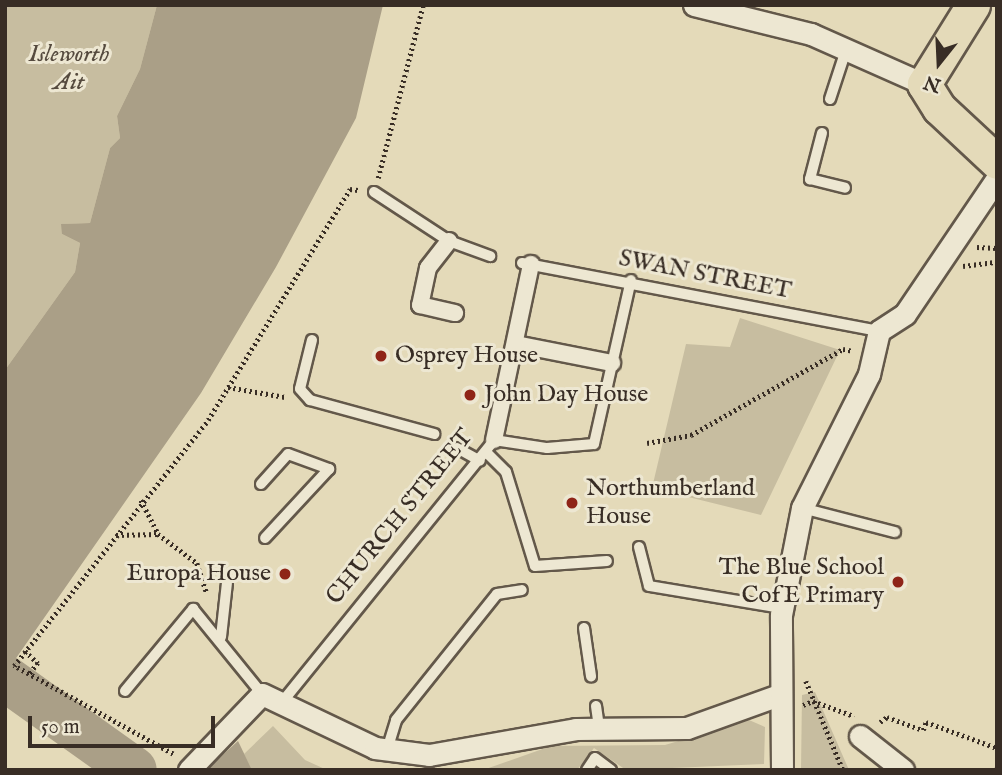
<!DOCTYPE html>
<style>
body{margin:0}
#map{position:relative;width:1002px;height:775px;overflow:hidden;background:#e4dab9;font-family:"IM FELL English",serif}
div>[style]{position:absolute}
.green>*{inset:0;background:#c7bda0}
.water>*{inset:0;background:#aa9f87}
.river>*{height:46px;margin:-23px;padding:0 23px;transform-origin:23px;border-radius:23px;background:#aa9f87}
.path>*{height:4.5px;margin-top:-2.25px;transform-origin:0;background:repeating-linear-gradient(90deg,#382d25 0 2px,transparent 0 5.5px)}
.roads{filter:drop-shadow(2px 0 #63584a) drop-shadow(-2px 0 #63584a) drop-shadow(0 2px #63584a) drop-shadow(0 -2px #63584a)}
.service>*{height:10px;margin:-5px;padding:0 5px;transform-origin:5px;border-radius:5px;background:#ede7d2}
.pedestrian>*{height:16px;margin:-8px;padding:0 8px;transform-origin:8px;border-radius:8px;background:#ede7d2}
.minor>*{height:21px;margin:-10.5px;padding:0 10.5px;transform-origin:10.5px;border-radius:10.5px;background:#ede7d2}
.primary>*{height:33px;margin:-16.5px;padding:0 16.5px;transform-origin:16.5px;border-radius:16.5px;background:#e4dab9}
.dots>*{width:19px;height:19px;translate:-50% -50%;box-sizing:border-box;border:4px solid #ede7d2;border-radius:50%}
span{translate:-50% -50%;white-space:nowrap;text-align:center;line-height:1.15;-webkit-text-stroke:6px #ede7d2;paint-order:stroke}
.park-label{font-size:24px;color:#554a3e;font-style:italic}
.street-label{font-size:24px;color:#382d25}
.poi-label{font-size:24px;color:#382d25}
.left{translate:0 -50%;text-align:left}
.right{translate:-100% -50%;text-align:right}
.frame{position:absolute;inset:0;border:7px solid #382d25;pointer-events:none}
.north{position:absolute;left:904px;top:28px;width:70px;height:70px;-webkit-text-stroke:5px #ede7d2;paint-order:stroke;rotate:198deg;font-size:19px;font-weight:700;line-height:28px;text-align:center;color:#382d25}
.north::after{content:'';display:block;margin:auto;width:24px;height:32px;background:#382d25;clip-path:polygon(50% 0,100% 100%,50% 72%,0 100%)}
.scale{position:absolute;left:28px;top:716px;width:187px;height:32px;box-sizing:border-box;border:4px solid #382d25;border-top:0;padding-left:9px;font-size:21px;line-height:24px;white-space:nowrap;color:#382d25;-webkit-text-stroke:5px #ede7d2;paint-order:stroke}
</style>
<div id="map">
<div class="green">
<i style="clip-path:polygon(5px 5px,157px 5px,140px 69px,117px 116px,120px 138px,110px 148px,90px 223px,62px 224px,62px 234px,80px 243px,75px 272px,5px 370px)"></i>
<i style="clip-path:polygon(740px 318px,840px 350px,761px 515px,652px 488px,686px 344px,730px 347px)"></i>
<i style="clip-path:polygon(815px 692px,849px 770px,801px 770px,802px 695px)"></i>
<i style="clip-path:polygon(749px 720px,765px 727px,764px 764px,626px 770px,594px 748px,577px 770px,483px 770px,551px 746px,665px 745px)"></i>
<i style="clip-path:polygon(273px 726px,305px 760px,327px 770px,252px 770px,244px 754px)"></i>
</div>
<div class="water">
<i style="clip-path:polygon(157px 5px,383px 5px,356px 118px,276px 267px,201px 393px,5px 674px,5px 370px,75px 272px,80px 243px,62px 234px,61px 224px,90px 223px,110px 148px,120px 138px,117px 116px,140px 69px)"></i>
<i style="clip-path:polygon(238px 741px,252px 770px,206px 770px)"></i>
</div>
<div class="river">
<i style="left:5px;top:678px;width:158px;rotate:35.5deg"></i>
</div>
<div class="path">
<i style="left:378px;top:178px;width:179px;rotate:-75.4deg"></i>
<i style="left:977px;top:247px;width:20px;rotate:3deg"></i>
<i style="left:963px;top:266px;width:34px;rotate:-7deg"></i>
<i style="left:228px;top:387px;width:58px;rotate:10deg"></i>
<i style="left:647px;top:443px;width:45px;rotate:-10.3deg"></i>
<i style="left:691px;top:435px;width:175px;rotate:-29.5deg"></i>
<i style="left:843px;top:349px;width:10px;rotate:11deg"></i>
<i style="left:141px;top:500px;width:38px;rotate:63deg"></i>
<i style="left:158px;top:534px;width:49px;rotate:36.6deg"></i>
<i style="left:197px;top:563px;width:32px;rotate:72deg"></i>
<i style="left:116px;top:535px;width:42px;rotate:-1.4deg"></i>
<i style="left:25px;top:651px;width:18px;rotate:43deg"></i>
<i style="left:38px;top:663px;width:15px;rotate:127deg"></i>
<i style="left:806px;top:681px;width:96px;rotate:67.4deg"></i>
<i style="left:803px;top:705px;width:11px;rotate:-22deg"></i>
<i style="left:813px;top:701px;width:44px;rotate:20.1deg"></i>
<i style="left:880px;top:722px;width:9px;rotate:-36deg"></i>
<i style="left:887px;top:717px;width:38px;rotate:20deg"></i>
<i style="left:923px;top:730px;width:9px;rotate:-69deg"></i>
<i style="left:926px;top:722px;width:76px;rotate:20.1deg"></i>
<i style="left:173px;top:754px;width:182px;rotate:-151deg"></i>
<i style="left:14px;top:666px;width:313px;rotate:-51.7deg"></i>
<i style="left:208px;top:420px;width:271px;rotate:-58.4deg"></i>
<i style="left:350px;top:189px;width:8px;rotate:7deg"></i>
<i style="left:996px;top:770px;width:2px;rotate:-63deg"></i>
</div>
<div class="roads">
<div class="service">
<i style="left:830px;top:99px;width:52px;rotate:-71.9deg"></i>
<i style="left:822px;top:133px;width:48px;rotate:104.6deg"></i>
<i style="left:810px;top:179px;width:36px;rotate:14deg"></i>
<i style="left:374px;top:192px;width:90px;rotate:33.2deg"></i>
<i style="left:449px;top:241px;width:44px;rotate:20.1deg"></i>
<i style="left:522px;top:263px;width:363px;rotate:10.8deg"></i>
<i style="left:312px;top:340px;width:50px;rotate:103.8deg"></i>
<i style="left:300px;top:389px;width:15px;rotate:48deg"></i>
<i style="left:310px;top:400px;width:129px;rotate:15.3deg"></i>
<i style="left:457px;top:448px;width:26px;rotate:29deg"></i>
<i style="left:486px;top:452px;width:28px;rotate:45deg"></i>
<i style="left:506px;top:472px;width:98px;rotate:72.9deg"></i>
<i style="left:535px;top:566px;width:72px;rotate:-4deg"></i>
<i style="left:261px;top:484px;width:40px;rotate:-48deg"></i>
<i style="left:288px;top:454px;width:44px;rotate:20.1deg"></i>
<i style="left:329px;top:469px;width:94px;rotate:132.8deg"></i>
<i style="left:802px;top:508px;width:96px;rotate:14.5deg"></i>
<i style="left:639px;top:547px;width:40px;rotate:75.6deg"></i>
<i style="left:649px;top:586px;width:134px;rotate:9.5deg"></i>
<i style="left:584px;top:628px;width:49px;rotate:81.7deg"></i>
<i style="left:221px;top:637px;width:54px;rotate:-83.7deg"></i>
<i style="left:125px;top:691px;width:107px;rotate:-50.3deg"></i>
<i style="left:193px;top:609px;width:109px;rotate:50.9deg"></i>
<i style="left:283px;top:701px;width:336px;rotate:-51deg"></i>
<i style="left:494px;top:440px;width:54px;rotate:8.6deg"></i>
<i style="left:547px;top:448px;width:47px;rotate:-4.9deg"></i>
<i style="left:594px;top:444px;width:168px;rotate:-77.3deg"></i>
<i style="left:596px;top:706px;width:21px;rotate:82deg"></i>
<i style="left:387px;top:750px;width:31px;rotate:-73deg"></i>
<i style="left:396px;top:720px;width:161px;rotate:-51.3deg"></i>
<i style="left:497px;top:594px;width:25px;rotate:-9deg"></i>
<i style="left:587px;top:770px;width:14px;rotate:-56deg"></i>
<i style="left:595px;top:758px;width:20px;rotate:37deg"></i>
</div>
<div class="pedestrian">
<i style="left:449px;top:241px;width:34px;rotate:128deg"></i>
<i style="left:428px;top:268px;width:38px;rotate:102deg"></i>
<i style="left:420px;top:305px;width:36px;rotate:13deg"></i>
<i style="left:515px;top:344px;width:99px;rotate:11.1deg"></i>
<i style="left:494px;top:440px;width:180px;rotate:-78.1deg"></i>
</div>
<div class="minor">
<i style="left:694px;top:5px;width:121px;rotate:13.9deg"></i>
<i style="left:811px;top:34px;width:124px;rotate:23.9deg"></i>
<i style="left:860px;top:736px;width:55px;rotate:38.3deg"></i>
<i style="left:189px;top:770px;width:105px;rotate:-46.2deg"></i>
<i style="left:262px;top:694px;width:125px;rotate:25.5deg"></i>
<i style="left:375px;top:748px;width:54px;rotate:7.4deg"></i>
<i style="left:429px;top:755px;width:149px;rotate:-10deg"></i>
<i style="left:576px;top:729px;width:111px;rotate:-0.5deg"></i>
<i style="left:687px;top:728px;width:98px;rotate:-19.7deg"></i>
<i style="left:782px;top:770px;width:155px;rotate:-90.4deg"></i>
<i style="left:781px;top:615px;width:109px;rotate:-78.9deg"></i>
<i style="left:802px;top:508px;width:150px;rotate:-63.4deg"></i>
<i style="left:869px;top:374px;width:44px;rotate:-76.9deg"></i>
<i style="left:879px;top:331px;width:31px;rotate:-33deg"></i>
<i style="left:905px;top:314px;width:164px;rotate:-55.9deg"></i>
</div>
<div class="primary">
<i style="left:973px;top:5px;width:93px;rotate:121.8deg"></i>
<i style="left:924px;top:84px;width:28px;rotate:58deg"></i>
<i style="left:939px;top:108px;width:79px;rotate:43deg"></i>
</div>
</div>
<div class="dots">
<i style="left:381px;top:356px;background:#8f2418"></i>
<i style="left:470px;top:395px;background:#8f2418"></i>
<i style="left:572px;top:503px;background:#8f2418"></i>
<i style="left:285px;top:574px;background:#8f2418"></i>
<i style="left:898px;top:582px;background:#8f2418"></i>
</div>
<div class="park-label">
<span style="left:69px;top:69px">Isleworth<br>Ait</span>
</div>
<div class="street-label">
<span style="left:705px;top:275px;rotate:11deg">SWAN STREET</span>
<span style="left:400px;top:517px;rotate:-51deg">CHURCH STREET</span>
</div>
<div class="poi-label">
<span class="left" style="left:395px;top:356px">Osprey House</span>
<span class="left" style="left:484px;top:395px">John Day House</span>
<span class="left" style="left:586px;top:503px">Northumberland<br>House</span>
<span class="right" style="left:884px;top:582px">The Blue School<br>CofE Primary</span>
<span class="right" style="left:271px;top:574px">Europa House</span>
</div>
<div class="frame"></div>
<div class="north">N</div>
<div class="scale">50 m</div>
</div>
